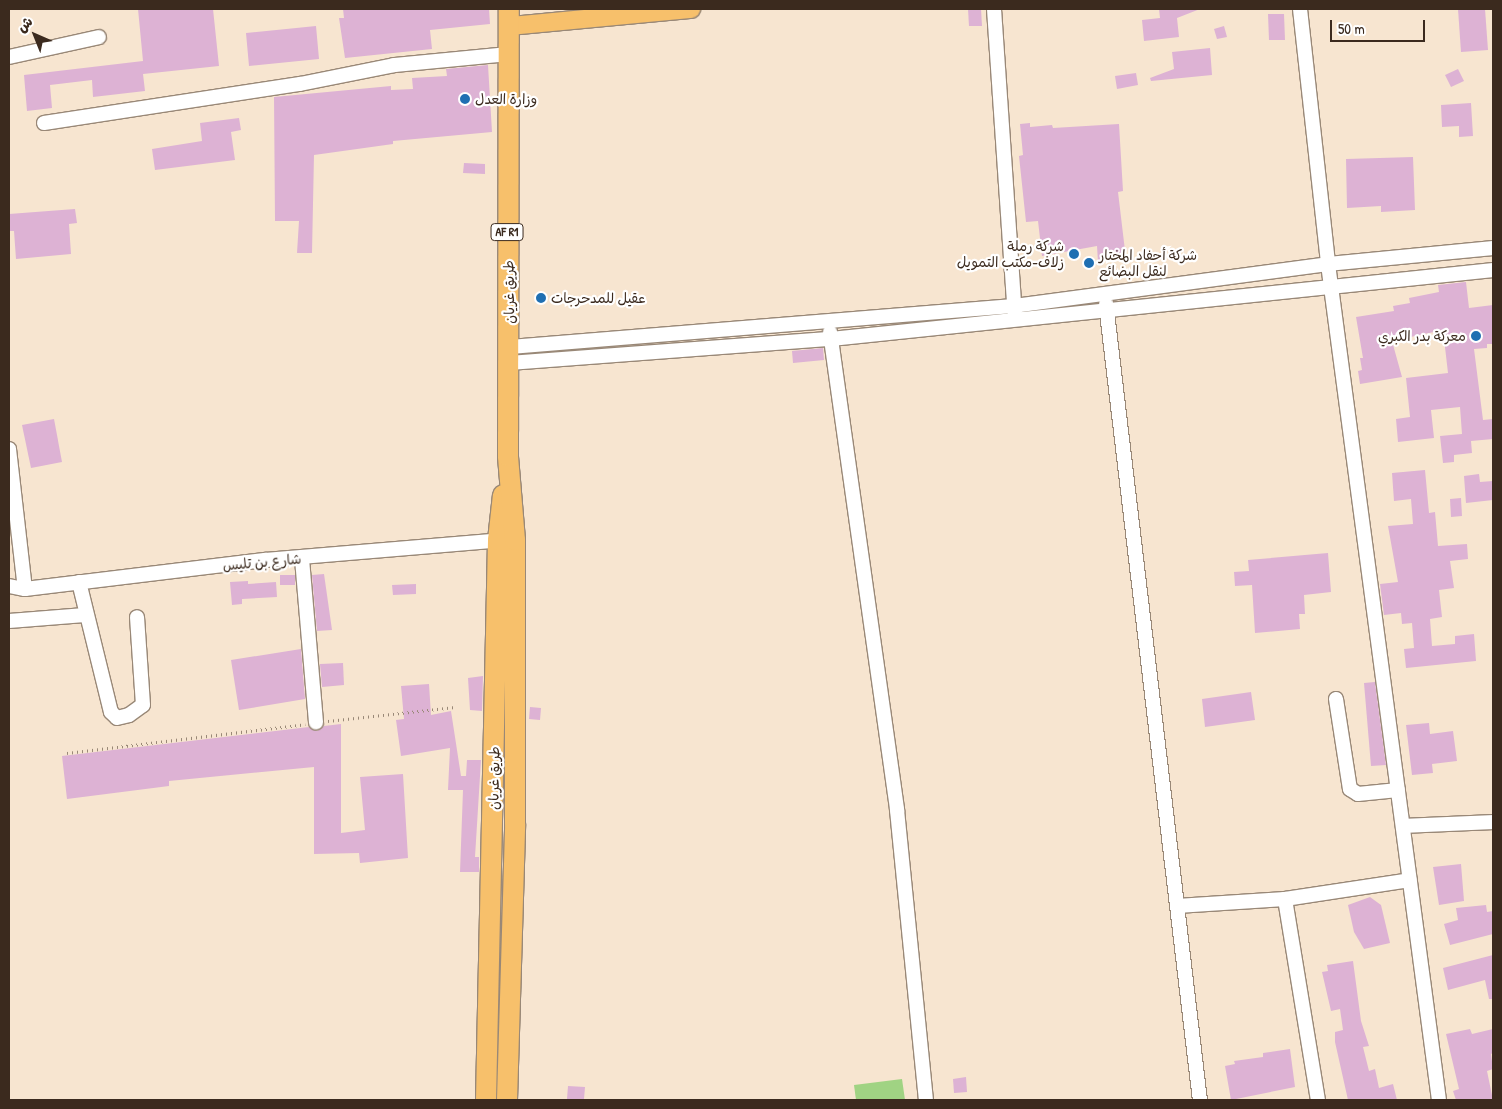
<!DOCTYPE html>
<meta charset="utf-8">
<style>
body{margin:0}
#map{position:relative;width:1502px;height:1109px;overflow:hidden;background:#f7e5d0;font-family:"Patrick Hand","Playpen Sans Arabic",sans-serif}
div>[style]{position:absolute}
.green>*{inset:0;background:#a0d383}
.building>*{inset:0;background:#ddb2d4}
.path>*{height:2.5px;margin-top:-1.25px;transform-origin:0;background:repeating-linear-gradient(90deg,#987 0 1px,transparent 0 5px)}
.roads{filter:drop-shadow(1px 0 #987) drop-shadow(-1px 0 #987) drop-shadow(0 1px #987) drop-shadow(0 -1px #987)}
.minor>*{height:14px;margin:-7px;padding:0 7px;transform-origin:7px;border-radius:7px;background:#fff}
.major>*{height:18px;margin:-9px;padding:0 9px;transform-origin:9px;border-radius:9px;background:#f7c06b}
.highway>*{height:20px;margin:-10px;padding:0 10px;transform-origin:10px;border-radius:10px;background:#f7c06b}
.dots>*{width:14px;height:14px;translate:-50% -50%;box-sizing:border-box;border:2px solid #fff;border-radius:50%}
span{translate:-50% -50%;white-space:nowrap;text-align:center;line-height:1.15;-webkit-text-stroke:4.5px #fff;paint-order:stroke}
.shield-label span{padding:1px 4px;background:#fff;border:1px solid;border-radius:4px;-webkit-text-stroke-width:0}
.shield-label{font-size:12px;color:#3b2a1e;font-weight:700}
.poi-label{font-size:14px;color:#3b2a1e}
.left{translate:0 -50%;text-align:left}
.right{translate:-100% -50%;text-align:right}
.street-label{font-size:14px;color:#3b2a1e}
.frame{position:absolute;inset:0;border:10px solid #3b2a1e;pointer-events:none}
.north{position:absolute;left:10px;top:10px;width:50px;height:50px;-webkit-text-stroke:4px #fff;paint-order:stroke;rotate:316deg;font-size:14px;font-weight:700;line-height:20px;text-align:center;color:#3b2a1e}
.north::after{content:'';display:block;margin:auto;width:18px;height:22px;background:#3b2a1e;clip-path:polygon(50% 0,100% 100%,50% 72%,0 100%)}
.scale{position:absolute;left:1330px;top:20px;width:95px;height:22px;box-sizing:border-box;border:2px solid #3b2a1e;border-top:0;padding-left:6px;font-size:15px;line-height:18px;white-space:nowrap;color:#3b2a1e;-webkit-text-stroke:4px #fff;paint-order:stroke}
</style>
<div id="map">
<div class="green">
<i style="clip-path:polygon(902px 1079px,905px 1100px,856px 1100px,854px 1085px)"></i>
</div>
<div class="building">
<i style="clip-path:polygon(138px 9px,213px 9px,219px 66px,143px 74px,145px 91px,93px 97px,92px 80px,50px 85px,52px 108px,27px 111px,24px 75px,143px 61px)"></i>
<i style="clip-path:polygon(343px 9px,489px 9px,490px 24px,430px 30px,432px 49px,345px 58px,339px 18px,344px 18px)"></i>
<i style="clip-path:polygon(968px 9px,981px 9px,982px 26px,969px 26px)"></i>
<i style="clip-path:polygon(1159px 9px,1200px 9px,1177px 18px,1179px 37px,1144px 41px,1142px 20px,1160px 18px)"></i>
<i style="clip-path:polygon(1458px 9px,1485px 9px,1488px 50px,1461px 52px)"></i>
<i style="clip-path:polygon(1268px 14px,1284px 14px,1285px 40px,1269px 40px)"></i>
<i style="clip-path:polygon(316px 26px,319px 59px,249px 66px,246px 33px)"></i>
<i style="clip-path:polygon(1224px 26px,1227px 37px,1217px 39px,1214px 29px)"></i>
<i style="clip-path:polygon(1210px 48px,1212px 75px,1151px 81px,1150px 78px,1174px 69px,1172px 52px)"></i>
<i style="clip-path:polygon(488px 65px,492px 132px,393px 141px,393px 144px,314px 155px,312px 253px,297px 253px,299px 221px,275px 221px,274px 97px,391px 86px,391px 90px,413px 89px,412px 78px,447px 76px,446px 69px)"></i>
<i style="clip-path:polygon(1458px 69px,1464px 81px,1451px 87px,1445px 75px)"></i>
<i style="clip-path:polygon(1136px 73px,1138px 85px,1117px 89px,1115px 76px)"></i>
<i style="clip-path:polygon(1471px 103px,1473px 136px,1459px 137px,1459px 126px,1442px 127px,1441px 105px)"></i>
<i style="clip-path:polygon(239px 118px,241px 130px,231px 132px,235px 160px,155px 170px,152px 149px,202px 141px,200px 123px)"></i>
<i style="clip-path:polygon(1030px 123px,1030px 127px,1052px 125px,1053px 128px,1119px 124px,1123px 191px,1118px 192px,1126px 259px,1098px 262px,1097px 246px,1042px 256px,1038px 221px,1026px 222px,1019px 156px,1023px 155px,1020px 124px)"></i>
<i style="clip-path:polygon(1413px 157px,1415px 210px,1381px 212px,1381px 206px,1347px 208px,1346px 159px)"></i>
<i style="clip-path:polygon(464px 163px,485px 164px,485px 174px,463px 173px)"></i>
<i style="clip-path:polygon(75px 209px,77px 223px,69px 224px,71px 254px,16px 259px,14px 231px,9px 231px,9px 214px)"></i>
<i style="clip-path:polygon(1466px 282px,1469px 308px,1493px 305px,1493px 344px,1487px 344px,1487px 348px,1474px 349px,1483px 420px,1493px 419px,1493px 439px,1471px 441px,1472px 453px,1454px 455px,1454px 462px,1443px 463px,1440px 436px,1462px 434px,1460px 407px,1431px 410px,1434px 438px,1398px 442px,1396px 419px,1410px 417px,1406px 378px,1448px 373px,1443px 330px,1392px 341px,1402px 377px,1360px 384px,1358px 371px,1362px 370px,1360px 358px,1363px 358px,1356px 317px,1394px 311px,1393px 306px,1410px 303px,1409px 298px,1439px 292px,1438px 285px)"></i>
<i style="clip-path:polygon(823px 348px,824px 360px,793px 363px,792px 351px)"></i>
<i style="clip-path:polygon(54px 419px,62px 462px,31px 468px,22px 425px)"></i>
<i style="clip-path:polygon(1425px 470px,1429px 513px,1435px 512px,1438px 546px,1467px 544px,1468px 559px,1450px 561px,1454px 588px,1439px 590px,1442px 617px,1430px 619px,1432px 646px,1455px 644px,1455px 636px,1474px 634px,1476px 661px,1406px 668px,1404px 649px,1414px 648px,1412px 623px,1402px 624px,1401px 613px,1384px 615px,1380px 584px,1398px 582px,1388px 526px,1413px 524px,1411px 499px,1394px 501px,1392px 473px)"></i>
<i style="clip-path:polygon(1479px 474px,1480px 482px,1493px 481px,1493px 500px,1466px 503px,1464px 476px)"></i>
<i style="clip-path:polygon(1461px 498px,1462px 516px,1451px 517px,1450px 499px)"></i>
<i style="clip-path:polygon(1328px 553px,1331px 592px,1304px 595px,1305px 614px,1299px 614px,1300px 629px,1255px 633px,1252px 585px,1235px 586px,1234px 572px,1249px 571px,1248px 560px)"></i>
<i style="clip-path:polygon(324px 574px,332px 630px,317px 631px,312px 575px)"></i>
<i style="clip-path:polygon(280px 575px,295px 575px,295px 585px,280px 585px)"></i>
<i style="clip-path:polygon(248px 581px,248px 584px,276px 582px,277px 597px,242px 599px,242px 604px,232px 605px,230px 582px)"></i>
<i style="clip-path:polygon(416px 584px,416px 594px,393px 595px,392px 585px)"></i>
<i style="clip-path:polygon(301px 649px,305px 699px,239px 710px,231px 660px)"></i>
<i style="clip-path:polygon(343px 663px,344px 685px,322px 687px,320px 664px)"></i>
<i style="clip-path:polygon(483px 676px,482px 711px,470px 710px,468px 678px)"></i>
<i style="clip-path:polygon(1375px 682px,1386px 765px,1371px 766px,1364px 683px)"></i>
<i style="clip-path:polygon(429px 684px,431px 715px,451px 711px,461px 776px,466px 776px,467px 760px,481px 760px,475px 857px,479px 857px,479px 872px,460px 872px,463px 790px,448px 790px,450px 748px,401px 756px,396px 720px,404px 719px,401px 686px)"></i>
<i style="clip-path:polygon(1251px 692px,1255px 720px,1205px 727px,1202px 699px)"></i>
<i style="clip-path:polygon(530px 707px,541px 708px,540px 720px,529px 719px)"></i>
<i style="clip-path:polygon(1429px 723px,1430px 734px,1453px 731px,1457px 761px,1432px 764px,1433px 773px,1412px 775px,1406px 725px)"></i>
<i style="clip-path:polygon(341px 724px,341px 833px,365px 830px,360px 777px,403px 774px,408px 858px,360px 863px,359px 853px,314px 854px,314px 767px,169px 781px,169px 786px,67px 799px,62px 756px,309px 727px,317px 731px,324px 726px)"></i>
<i style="clip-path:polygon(1461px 864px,1464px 901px,1439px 905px,1433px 867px)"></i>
<i style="clip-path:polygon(1370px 897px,1381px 905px,1390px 943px,1364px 949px,1354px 932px,1348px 905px)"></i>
<i style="clip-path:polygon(1486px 905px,1487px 912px,1493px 911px,1493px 934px,1450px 945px,1444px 924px,1458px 920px,1456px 908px)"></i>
<i style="clip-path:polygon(1493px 955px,1493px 999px,1489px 999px,1485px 980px,1448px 990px,1443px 968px)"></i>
<i style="clip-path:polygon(1353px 961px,1361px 1021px,1369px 1046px,1363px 1047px,1369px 1071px,1375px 1069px,1379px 1088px,1393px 1084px,1397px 1100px,1348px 1100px,1335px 1042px,1335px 1032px,1343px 1030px,1340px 1009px,1331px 1011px,1322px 972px,1328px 971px,1327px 965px)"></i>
<i style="clip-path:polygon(1470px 1029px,1472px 1034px,1493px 1029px,1493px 1053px,1491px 1054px,1493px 1069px,1487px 1071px,1493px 1100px,1456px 1100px,1453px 1091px,1459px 1089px,1446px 1034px)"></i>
<i style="clip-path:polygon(1290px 1049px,1295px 1087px,1231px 1100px,1225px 1066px,1235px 1064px,1234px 1061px,1263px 1057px,1263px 1053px)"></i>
<i style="clip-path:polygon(966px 1077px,967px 1092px,954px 1093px,953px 1079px)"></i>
<i style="clip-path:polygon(568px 1086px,585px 1087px,584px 1099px,567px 1099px)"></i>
</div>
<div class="path">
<i style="left:328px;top:721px;width:128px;rotate:-6.3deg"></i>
<i style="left:67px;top:753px;width:240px;rotate:-6.9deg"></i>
</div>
<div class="roads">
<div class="minor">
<i style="left:994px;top:9px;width:307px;rotate:86.1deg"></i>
<i style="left:1300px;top:9px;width:257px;rotate:83.7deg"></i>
<i style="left:1328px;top:264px;width:843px;rotate:82.44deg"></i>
<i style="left:9px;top:57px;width:92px;rotate:-12.5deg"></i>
<i style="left:44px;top:123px;width:259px;rotate:-8.7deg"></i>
<i style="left:300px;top:84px;width:96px;rotate:-11.4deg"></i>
<i style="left:394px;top:65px;width:116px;rotate:-5.5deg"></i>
<i style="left:1106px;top:304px;width:802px;rotate:83.27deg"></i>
<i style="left:830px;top:332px;width:483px;rotate:82deg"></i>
<i style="left:897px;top:810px;width:291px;rotate:84.3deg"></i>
<i style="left:510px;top:347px;width:506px;rotate:-4.65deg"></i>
<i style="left:1014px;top:306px;width:317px;rotate:-7.6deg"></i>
<i style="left:1328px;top:264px;width:166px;rotate:-5.5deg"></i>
<i style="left:509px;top:363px;width:323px;rotate:-4.3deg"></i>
<i style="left:831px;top:339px;width:666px;rotate:-5.95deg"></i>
<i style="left:9px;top:449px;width:141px;rotate:83.5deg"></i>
<i style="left:302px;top:559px;width:164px;rotate:85.1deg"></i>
<i style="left:79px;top:582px;width:134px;rotate:76.2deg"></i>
<i style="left:111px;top:712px;width:8px;rotate:45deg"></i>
<i style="left:117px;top:718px;width:12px;rotate:-14deg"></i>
<i style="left:129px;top:715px;width:17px;rotate:-36deg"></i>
<i style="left:143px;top:705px;width:88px;rotate:-93.9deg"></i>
<i style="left:9px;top:586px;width:16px;rotate:11deg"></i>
<i style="left:25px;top:589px;width:243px;rotate:-6.9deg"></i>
<i style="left:266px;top:560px;width:240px;rotate:-4.8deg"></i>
<i style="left:9px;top:621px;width:76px;rotate:-4.5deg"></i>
<i style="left:1336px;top:699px;width:91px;rotate:81.2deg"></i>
<i style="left:1350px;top:789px;width:9px;rotate:32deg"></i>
<i style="left:1358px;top:794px;width:40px;rotate:-5.7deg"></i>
<i style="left:1403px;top:826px;width:90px;rotate:-2.5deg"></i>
<i style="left:1285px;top:899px;width:204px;rotate:80.7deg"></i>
<i style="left:1177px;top:906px;width:108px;rotate:-3.7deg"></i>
<i style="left:1285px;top:899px;width:126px;rotate:-8.6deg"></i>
</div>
<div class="major">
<i style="left:510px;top:26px;width:182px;rotate:-5.4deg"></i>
</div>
<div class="highway">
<i style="left:486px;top:1100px;width:560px;rotate:-88.77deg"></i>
<i style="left:498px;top:540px;width:45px;rotate:-83.7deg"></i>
<i style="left:507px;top:1100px;width:276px;rotate:-88.3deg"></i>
<i style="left:515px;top:824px;width:284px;rotate:-90deg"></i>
<i style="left:515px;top:540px;width:84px;rotate:-94.8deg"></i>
<i style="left:508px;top:456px;width:447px;rotate:-89.9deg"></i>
</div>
</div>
<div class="dots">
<i style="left:465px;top:99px;background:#1f6fb2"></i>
<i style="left:1074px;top:254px;background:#1f6fb2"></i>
<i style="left:1089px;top:263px;background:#1f6fb2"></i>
<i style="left:541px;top:298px;background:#1f6fb2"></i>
<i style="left:1476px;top:336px;background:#1f6fb2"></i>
</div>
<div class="shield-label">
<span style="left:507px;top:232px">AF R1</span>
</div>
<div class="poi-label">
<span class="left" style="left:475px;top:99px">وزارة العدل</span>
<span class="right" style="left:1064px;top:254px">شركة رملة<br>زلاف-مكتب التمويل</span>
<span class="left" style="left:1099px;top:263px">شركة أحفاد المختار<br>لنقل البضائع</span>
<span class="left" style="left:551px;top:298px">عقيل للمدحرجات</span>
<span class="right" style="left:1466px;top:336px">معركة بدر الكبري</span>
</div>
<div class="street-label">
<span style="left:509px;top:292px;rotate:-91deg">طريق غريان</span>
<span style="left:262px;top:562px;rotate:-5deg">شارع بن تليس</span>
<span style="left:494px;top:778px;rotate:-89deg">طريق غريان</span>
</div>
<div class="frame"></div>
<div class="north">ش</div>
<div class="scale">50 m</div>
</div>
